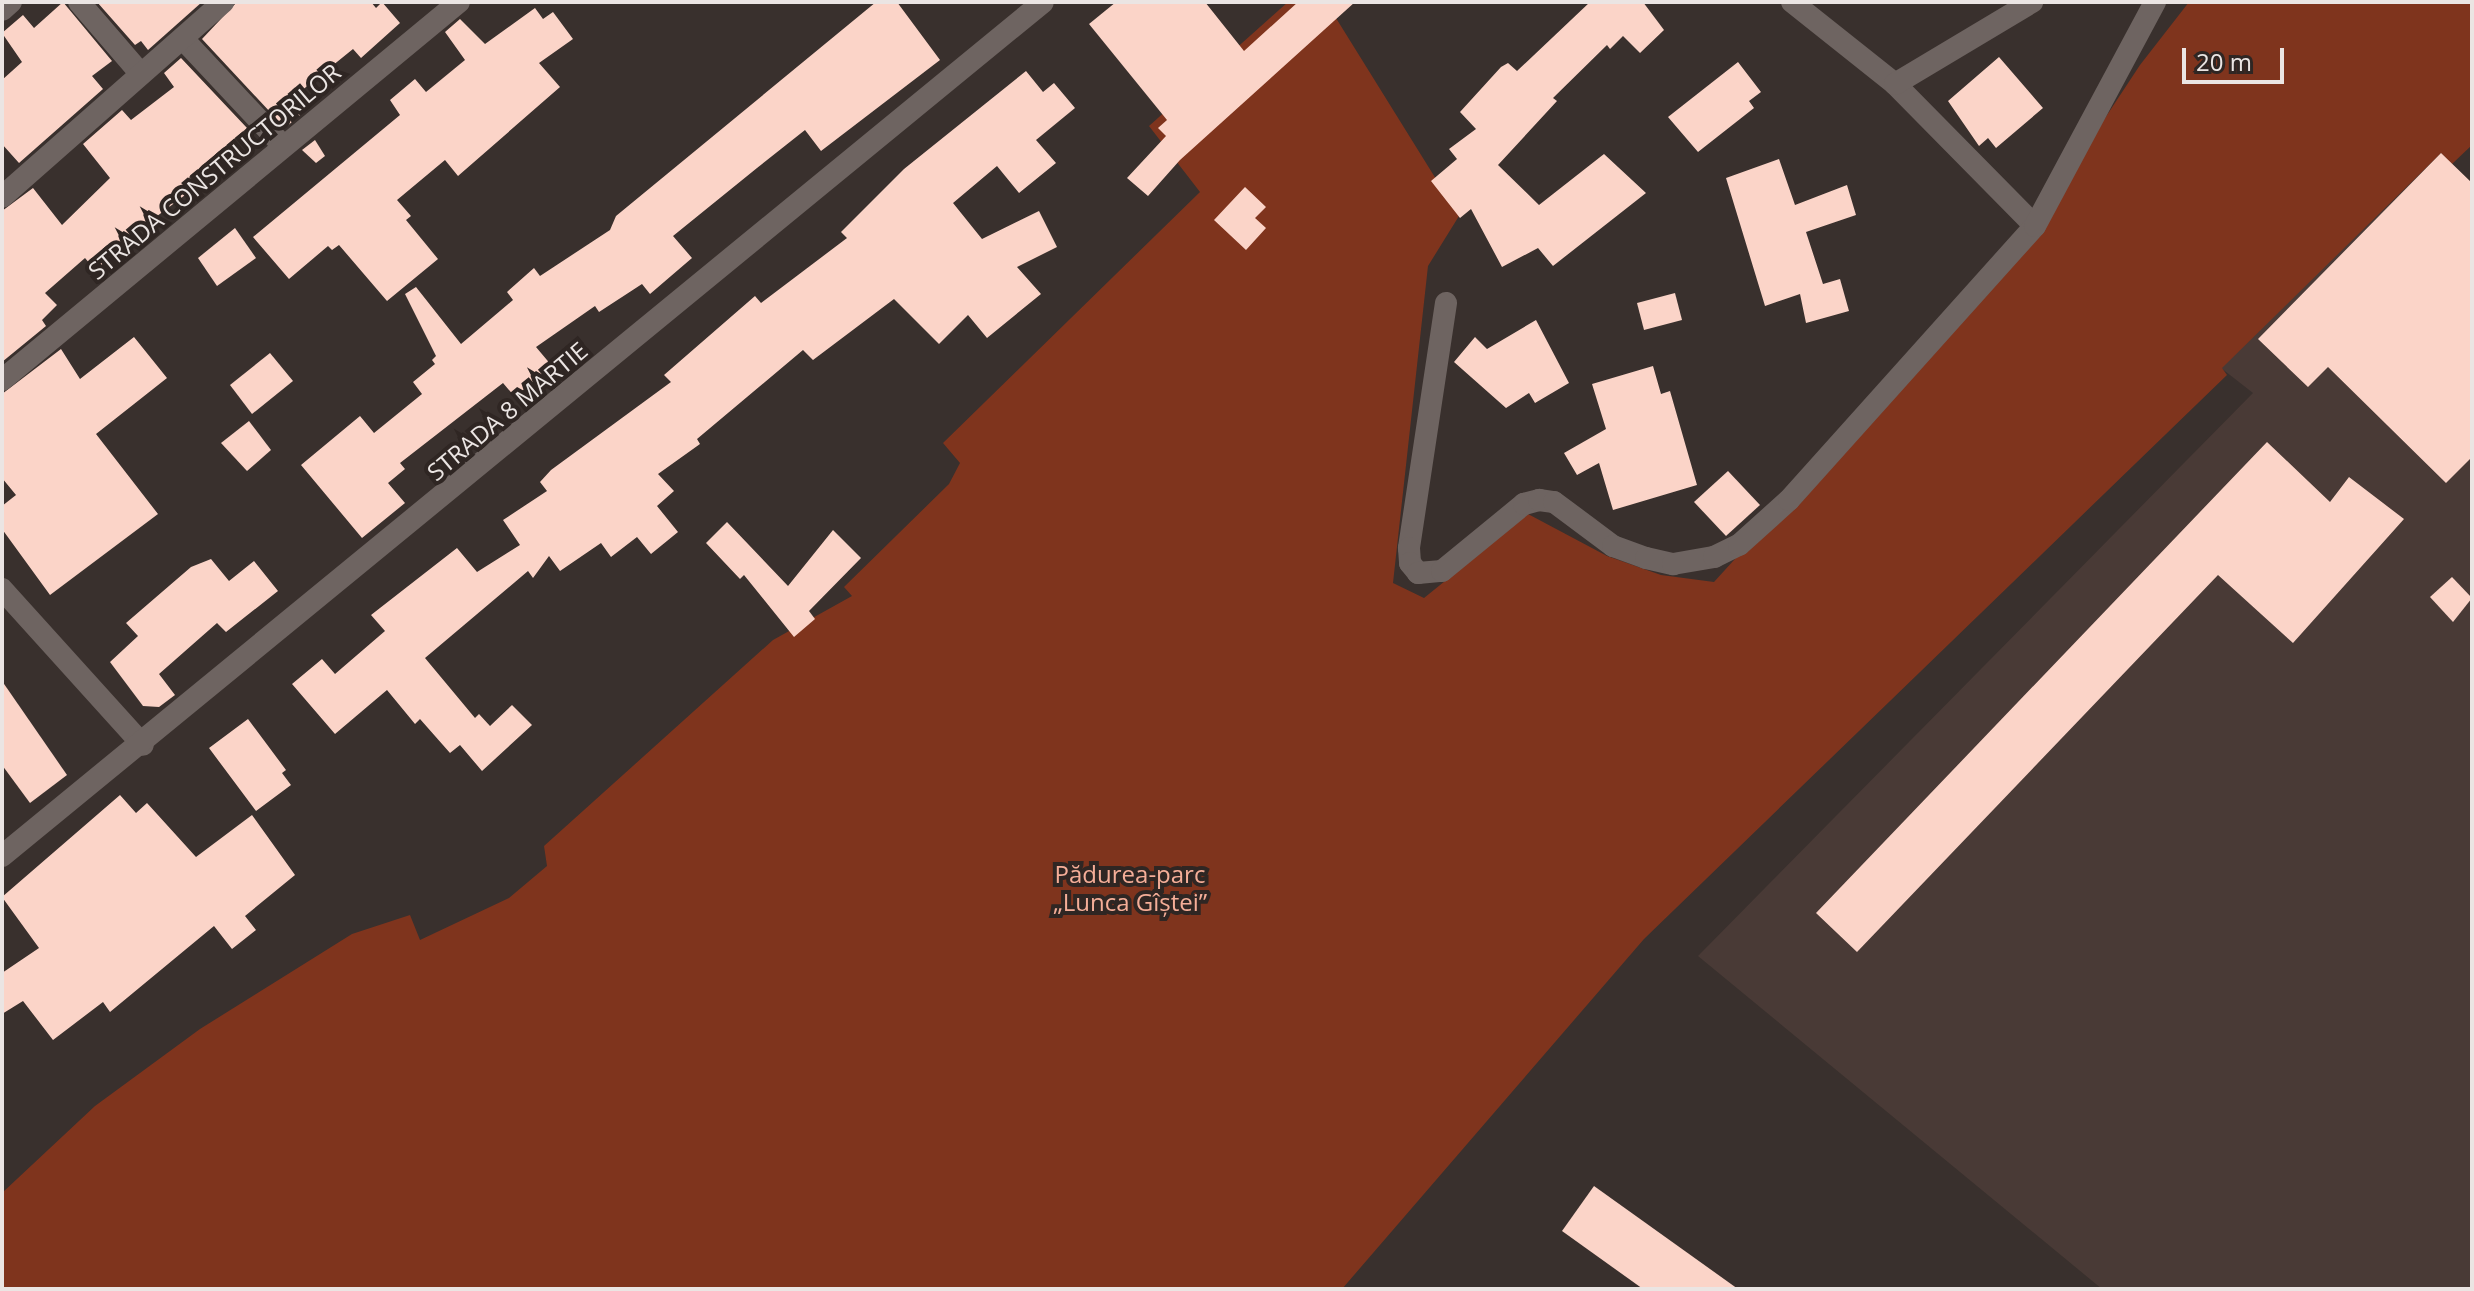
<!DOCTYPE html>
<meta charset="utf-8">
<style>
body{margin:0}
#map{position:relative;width:2474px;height:1291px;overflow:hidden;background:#39302d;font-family:"Open Sans",sans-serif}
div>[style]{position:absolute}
.built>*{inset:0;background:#493a36}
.green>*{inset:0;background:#7f341d}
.building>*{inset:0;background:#fbd4c8}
.minor>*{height:22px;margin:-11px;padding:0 11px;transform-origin:11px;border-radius:11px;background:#6e6461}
span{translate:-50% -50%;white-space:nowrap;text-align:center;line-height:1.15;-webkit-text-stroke:8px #2f2623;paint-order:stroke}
.street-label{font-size:24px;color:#ebe5e3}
.park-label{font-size:24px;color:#f5ae98}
.frame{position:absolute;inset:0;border:4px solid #ebe5e3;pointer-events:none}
.scale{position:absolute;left:2182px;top:48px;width:102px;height:36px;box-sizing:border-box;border:4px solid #ebe5e3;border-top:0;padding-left:10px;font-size:24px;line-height:28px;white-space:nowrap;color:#ebe5e3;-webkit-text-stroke:6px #2f2623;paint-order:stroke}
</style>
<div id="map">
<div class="built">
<i style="clip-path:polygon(2441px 153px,2472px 183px,2472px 1289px,2102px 1289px,1698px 956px,2253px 393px,2221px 368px)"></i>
</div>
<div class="green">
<i style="clip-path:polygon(1288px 2px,1326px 2px,1459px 216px,1428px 266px,1393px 583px,1424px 598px,1528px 514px,1607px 556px,1661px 575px,1714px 582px,2024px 241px,2140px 65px,2189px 2px,2472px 2px,2472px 145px,2452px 164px,2441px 153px,2222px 368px,2227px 375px,1644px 939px,1342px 1289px,2px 1289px,2px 1193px,95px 1106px,200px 1029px,352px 934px,410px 915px,420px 940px,509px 898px,547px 866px,544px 846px,773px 640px,852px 596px,844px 587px,949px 484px,960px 463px,943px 443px,1200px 192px,1149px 126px)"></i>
</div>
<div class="building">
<i style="clip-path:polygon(63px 2px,112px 61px,92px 76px,103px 89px,19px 163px,2px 144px,2px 80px,22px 62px,2px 33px,23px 15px,34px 28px)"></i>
<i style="clip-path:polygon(97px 2px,202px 2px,148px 50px,141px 41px,135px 45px)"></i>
<i style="clip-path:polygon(237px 2px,371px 2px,376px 8px,382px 2px,400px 23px,361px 58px,353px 49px,290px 100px,300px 115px,285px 128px,202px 39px)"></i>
<i style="clip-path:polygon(876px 2px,897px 2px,940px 60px,821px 151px,805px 130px,757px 168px,673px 236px,692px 258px,650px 294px,642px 284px,599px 312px,595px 306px,536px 347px,552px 366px,515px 397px,503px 383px,400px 463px,405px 469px,388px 483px,405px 503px,362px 538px,301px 465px,360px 416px,374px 433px,422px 394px,413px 382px,435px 364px,432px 360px,436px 356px,405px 294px,416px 287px,461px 344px,513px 300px,507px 292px,534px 268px,540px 276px,610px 230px,616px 216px)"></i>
<i style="clip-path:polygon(1116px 2px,1205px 2px,1244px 51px,1298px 2px,1355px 2px,1180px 160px,1148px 196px,1127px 178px,1166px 136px,1158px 128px,1167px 120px,1089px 24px)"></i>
<i style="clip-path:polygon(1590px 2px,1643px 2px,1664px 30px,1640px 53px,1623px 36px,1610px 49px,1607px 45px,1553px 98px,1557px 101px,1498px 165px,1539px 205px,1604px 154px,1646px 193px,1553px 266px,1538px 248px,1502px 267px,1471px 209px,1460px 218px,1431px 181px,1457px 159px,1449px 149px,1476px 129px,1460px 112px,1501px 67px,1508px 63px,1517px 71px)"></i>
<i style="clip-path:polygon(535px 8px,543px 19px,553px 12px,573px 39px,539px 63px,560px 87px,458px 176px,445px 160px,397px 200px,411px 216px,406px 220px,438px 259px,387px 301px,339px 245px,332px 250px,328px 246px,289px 279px,253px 237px,400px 115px,390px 100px,415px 79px,426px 92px,465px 60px,445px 32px,460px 19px,485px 44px)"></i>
<i style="clip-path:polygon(1999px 57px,2043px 108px,1996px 148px,1988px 138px,1979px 146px,1948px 101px)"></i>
<i style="clip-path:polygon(181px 58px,247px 128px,189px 177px,197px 186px,124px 241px,96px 271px,85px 258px,45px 293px,57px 305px,42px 320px,46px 326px,2px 362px,2px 211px,33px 188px,62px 225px,110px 178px,83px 144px,122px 110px,131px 120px,174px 87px,164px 73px)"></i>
<i style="clip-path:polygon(1738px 62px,1761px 92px,1749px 101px,1754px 108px,1698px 152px,1668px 117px)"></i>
<i style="clip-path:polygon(1026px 71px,1043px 92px,1054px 83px,1075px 108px,1036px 140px,1056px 163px,1019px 193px,997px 166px,953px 203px,982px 239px,1039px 211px,1057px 247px,1017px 267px,1041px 294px,987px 338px,968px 315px,939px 344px,894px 299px,813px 360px,803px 350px,697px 439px,700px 444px,658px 474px,674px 491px,657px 506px,678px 532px,651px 554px,637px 537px,611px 557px,601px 543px,560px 571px,549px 556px,533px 578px,528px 571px,425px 658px,475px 718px,479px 714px,490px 726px,512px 705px,532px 725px,482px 771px,460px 745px,450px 753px,420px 719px,415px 724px,387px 690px,335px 734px,292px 684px,322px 659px,335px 674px,385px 631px,371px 615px,457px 548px,477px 572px,520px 545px,503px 520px,547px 491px,540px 482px,551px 470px,671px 382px,664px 375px,755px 296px,761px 303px,847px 238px,841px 232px,904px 169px)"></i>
<i style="clip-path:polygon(315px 140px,325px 156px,316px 163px,302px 150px)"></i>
<i style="clip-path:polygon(2441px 153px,2472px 183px,2472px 457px,2446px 483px,2328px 367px,2308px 387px,2258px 339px)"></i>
<i style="clip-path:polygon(1779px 159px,1795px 205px,1847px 185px,1856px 215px,1806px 232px,1823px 284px,1840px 279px,1849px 311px,1806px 323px,1800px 294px,1765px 306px,1726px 178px)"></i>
<i style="clip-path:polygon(1245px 187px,1266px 207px,1255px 218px,1266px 228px,1246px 250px,1214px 220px)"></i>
<i style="clip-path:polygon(235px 228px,256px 258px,217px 286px,198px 258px)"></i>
<i style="clip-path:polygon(1675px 293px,1682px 320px,1644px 330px,1637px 303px)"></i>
<i style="clip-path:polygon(1536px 320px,1569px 383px,1535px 403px,1529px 393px,1506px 408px,1454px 362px,1475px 337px,1487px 349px)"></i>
<i style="clip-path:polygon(134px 337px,167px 378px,96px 434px,158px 514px,50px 595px,2px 529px,2px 506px,16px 495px,2px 478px,2px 394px,61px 349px,80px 379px)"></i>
<i style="clip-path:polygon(270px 353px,293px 381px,252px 414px,230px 385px)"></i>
<i style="clip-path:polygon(1653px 366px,1661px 394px,1670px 391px,1697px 485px,1613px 510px,1599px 463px,1577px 475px,1564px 453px,1606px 429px,1592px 384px)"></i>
<i style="clip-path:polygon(249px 421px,271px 450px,247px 471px,221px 443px)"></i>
<i style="clip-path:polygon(2267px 442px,2330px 502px,2349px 477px,2404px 519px,2293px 643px,2218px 575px,1857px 952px,1816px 913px)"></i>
<i style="clip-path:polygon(1728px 471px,1760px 505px,1726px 536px,1694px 502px)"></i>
<i style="clip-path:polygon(727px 522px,788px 586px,833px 530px,861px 558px,809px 611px,815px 619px,794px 637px,744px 575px,740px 579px,706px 543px)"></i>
<i style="clip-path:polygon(211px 559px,229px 581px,254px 561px,278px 591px,226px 632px,217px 623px,159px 674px,175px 695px,159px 707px,143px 706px,110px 662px,138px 636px,126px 623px,191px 567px)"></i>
<i style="clip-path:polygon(2452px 577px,2472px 598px,2453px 622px,2430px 597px)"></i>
<i style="clip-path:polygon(2px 681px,67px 775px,30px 803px,2px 765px)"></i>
<i style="clip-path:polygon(248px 719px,286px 770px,282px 773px,291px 785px,256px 811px,209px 748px)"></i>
<i style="clip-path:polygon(120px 795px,136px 813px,147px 803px,196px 857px,252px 815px,295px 875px,245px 916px,256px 930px,232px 949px,214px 926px,110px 1012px,103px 1002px,53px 1040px,23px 1001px,2px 1014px,2px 973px,39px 948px,2px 897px)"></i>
<i style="clip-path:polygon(1594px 1186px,1738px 1289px,1643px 1289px,1562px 1231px)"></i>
</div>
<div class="minor">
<i style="left:79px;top:2px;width:95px;rotate:49.3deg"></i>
<i style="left:1792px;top:2px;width:132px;rotate:38.5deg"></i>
<i style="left:1895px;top:84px;width:199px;rotate:45.4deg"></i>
<i style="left:2px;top:10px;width:12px;rotate:-42deg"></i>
<i style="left:183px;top:39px;width:146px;rotate:46.9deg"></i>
<i style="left:1895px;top:84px;width:160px;rotate:-30.9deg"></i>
<i style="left:2px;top:197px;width:295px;rotate:-41.4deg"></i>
<i style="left:1446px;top:303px;width:248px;rotate:98.6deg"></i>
<i style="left:1409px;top:548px;width:15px;rotate:86deg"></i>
<i style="left:1410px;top:563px;width:13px;rotate:51deg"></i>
<i style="left:1418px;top:573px;width:24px;rotate:-5deg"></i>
<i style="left:1442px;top:571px;width:106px;rotate:-39.3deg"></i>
<i style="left:1524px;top:504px;width:16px;rotate:-15deg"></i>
<i style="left:1539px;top:500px;width:15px;rotate:8deg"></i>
<i style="left:1554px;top:502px;width:74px;rotate:36.7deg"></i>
<i style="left:1613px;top:546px;width:35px;rotate:20deg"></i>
<i style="left:1646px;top:558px;width:28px;rotate:13deg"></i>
<i style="left:1673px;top:564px;width:42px;rotate:-9.7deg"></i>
<i style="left:1714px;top:557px;width:28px;rotate:-26deg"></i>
<i style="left:1739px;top:545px;width:67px;rotate:-42deg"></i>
<i style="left:1789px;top:500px;width:368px;rotate:-48.1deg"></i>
<i style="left:2035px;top:226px;width:254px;rotate:-61.8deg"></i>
<i style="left:2px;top:380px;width:593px;rotate:-39.6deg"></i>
<i style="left:2px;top:589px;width:210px;rotate:47.9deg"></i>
<i style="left:2px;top:856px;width:1346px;rotate:-39.36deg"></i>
</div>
<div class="street-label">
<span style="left:214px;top:171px;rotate:-40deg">STRADA CONSTRUCTORILOR</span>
<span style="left:507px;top:411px;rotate:-40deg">STRADA 8 MARTIE</span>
</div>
<div class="park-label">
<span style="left:1130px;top:888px">Pădurea-parc<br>„Lunca Gîștei”</span>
</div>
<div class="frame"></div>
<div class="scale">20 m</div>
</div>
